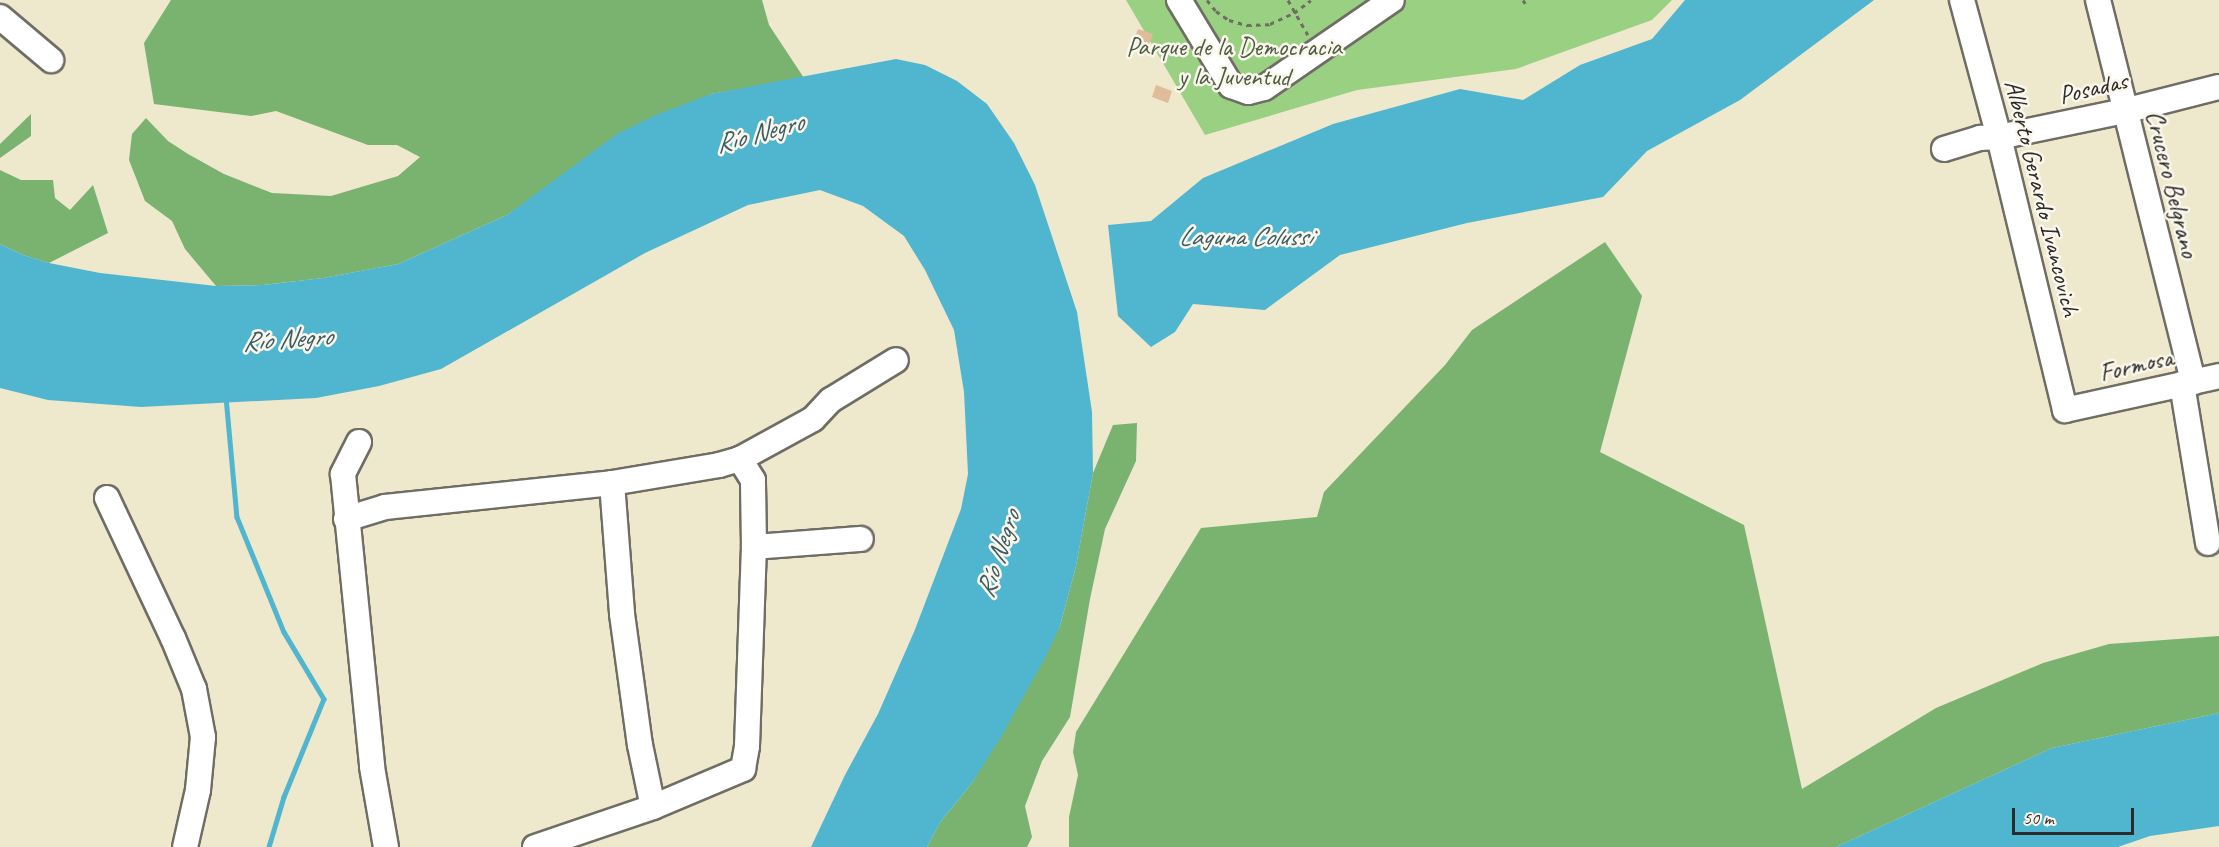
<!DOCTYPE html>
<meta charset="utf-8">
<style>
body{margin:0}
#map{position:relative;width:2219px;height:847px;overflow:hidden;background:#eee8cd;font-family:Caveat,sans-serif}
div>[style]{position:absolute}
.green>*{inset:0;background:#99d082}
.forest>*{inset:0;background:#7ab270}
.water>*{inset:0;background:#50b5ce}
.stream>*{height:4.5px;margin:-2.25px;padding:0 2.25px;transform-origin:2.25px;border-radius:2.25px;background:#50b5ce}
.building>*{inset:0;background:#e1bc9b}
.path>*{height:3px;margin-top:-1.5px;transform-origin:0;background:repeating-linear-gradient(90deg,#6f6d64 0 4.5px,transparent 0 9px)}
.roads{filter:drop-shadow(2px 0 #6f6d64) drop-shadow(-2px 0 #6f6d64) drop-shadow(0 2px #6f6d64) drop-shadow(0 -2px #6f6d64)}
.minor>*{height:24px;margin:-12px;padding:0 12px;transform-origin:12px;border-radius:12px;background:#fff}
span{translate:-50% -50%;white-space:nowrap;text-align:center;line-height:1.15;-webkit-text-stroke:5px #fbf7ec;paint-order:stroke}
.park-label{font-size:26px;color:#4c5d45}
.street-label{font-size:26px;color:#2b2b2b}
.water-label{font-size:27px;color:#385b64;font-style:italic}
.scale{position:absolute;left:2012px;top:808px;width:122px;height:27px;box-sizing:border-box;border:3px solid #2b2b2b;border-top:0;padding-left:8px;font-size:18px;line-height:21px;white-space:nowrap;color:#2b2b2b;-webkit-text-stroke:4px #fbf7ec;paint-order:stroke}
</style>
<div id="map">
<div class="green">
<i style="clip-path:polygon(1126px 0,1672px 0,1652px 20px,1516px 69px,1357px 90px,1205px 135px)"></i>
</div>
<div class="forest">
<i style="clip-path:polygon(171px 0,762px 0,769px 25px,804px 78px,711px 94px,549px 186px,507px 215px,398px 264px,323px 278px,263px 285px,216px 286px,185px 249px,172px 221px,145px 201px,129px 160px,132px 134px,146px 118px,168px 141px,188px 154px,224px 174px,272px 193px,331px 196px,398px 176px,420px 157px,397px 145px,368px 145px,276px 111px,251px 116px,154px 104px,144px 43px)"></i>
<i style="clip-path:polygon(31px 114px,31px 136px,0 158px,0 144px)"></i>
<i style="clip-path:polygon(0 170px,21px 180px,53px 180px,55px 198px,70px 210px,93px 185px,108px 233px,49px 263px,23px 255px,0 244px)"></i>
<i style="clip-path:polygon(1605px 242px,1642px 296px,1600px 452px,1744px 525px,1802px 789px,1936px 708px,2043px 663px,2109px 644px,2219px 636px,2219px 713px,2052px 748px,1836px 847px,1069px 847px,1069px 817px,1078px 775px,1073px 752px,1076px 732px,1201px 528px,1317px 517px,1324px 492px,1445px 365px,1472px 330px)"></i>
<i style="clip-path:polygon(1137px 423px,1136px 461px,1105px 529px,1090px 599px,1070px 717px,1042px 761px,1025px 806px,1032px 837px,1027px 847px,927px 847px,941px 821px,972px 783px,1060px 626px,1076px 566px,1093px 473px,1113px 425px)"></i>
</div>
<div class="water">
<i style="clip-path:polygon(1685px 0,1874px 0,1740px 100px,1647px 151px,1603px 197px,1467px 223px,1340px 255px,1265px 310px,1193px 304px,1175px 332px,1151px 347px,1118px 316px,1108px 225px,1151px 221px,1203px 178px,1333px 124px,1460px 89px,1523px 100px,1580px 65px,1652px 39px)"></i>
<i style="clip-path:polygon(896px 59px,925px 65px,957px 81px,987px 104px,1014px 143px,1035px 185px,1077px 312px,1092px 412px,1093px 473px,1076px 566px,1060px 626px,1046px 656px,1001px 737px,972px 783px,941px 821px,927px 847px,811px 847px,845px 775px,878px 714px,914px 632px,961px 509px,968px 474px,964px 392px,954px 330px,925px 270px,904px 236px,863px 206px,820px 190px,748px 205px,645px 253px,441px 369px,379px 386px,316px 398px,141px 407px,48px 400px,0 388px,0 244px,23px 255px,49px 263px,100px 273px,216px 286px,263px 285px,323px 278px,398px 264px,507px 215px,617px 134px,656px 115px,711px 94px)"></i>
<i style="clip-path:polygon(2219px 713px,2219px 826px,2150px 836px,2118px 847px,1836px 847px,2052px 748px)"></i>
</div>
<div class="stream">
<i style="left:226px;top:397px;width:121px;rotate:84.8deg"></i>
<i style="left:237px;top:517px;width:124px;rotate:67.8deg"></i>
<i style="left:284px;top:632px;width:78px;rotate:59.2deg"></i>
<i style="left:324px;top:699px;width:106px;rotate:112.2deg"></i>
<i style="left:284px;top:797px;width:52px;rotate:106.7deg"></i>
</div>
<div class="building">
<i style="clip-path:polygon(1138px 29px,1153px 34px,1148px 48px,1133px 42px)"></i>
<i style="clip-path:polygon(1156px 85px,1172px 91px,1168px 103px,1152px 97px)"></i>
</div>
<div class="path">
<i style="left:1207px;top:0;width:14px;rotate:51deg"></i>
<i style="left:1216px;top:11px;width:16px;rotate:35deg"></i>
<i style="left:1229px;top:20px;width:19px;rotate:16deg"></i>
<i style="left:1247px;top:25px;width:23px;rotate:-2deg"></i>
<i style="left:1270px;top:24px;width:26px;rotate:-25deg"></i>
<i style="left:1294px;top:13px;width:21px;rotate:-37deg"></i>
<i style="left:1288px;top:0;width:40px;rotate:60.3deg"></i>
<i style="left:1523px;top:0;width:4px;rotate:56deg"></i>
</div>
<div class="roads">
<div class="minor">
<i style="left:1179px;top:0;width:100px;rotate:58.8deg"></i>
<i style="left:1231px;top:86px;width:18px;rotate:19deg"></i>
<i style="left:1248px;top:92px;width:16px;rotate:-14deg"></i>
<i style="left:1264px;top:88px;width:155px;rotate:-34.5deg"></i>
<i style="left:1962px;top:0;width:142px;rotate:74.9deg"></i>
<i style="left:1999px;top:137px;width:281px;rotate:76.4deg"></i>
<i style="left:2065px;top:410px;width:158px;rotate:-12.4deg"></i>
<i style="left:2098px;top:0;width:394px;rotate:76deg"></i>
<i style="left:0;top:17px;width:67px;rotate:40.1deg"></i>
<i style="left:1944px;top:149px;width:38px;rotate:-17deg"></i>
<i style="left:1980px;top:138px;width:19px;rotate:-3deg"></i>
<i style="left:1999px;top:137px;width:128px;rotate:-11.7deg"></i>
<i style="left:2124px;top:111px;width:98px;rotate:-14.2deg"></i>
<i style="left:2182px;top:384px;width:161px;rotate:80.7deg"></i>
<i style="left:359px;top:442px;width:36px;rotate:117deg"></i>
<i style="left:343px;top:474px;width:294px;rotate:84.3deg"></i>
<i style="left:372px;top:767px;width:81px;rotate:80.1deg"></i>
<i style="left:612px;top:483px;width:131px;rotate:85.6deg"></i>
<i style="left:622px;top:614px;width:132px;rotate:82.2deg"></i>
<i style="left:640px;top:745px;width:63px;rotate:78.2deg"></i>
<i style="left:107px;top:498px;width:155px;rotate:64.8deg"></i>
<i style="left:173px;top:638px;width:55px;rotate:67.6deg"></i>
<i style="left:194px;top:689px;width:49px;rotate:79.4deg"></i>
<i style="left:203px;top:737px;width:53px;rotate:95.4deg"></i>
<i style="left:198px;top:790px;width:58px;rotate:102.8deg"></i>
<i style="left:346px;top:519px;width:41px;rotate:-17.1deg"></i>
<i style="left:385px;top:507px;width:228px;rotate:-6deg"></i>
<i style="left:612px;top:483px;width:109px;rotate:-9.5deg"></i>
<i style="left:719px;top:465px;width:22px;rotate:-16deg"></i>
<i style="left:740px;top:459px;width:83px;rotate:-28.7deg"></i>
<i style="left:813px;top:419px;width:26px;rotate:-47deg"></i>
<i style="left:831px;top:400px;width:76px;rotate:-31.6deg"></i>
<i style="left:754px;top:547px;width:107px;rotate:-4.3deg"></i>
<i style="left:535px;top:847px;width:125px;rotate:-18.7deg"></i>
<i style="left:653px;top:807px;width:98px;rotate:-22.9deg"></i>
<i style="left:743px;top:769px;width:23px;rotate:-80deg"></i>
<i style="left:747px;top:746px;width:199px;rotate:-88deg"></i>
<i style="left:754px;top:547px;width:67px;rotate:-90.9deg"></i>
<i style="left:753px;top:480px;width:25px;rotate:-122deg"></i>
</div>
</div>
<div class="park-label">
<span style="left:1234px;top:62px">Parque de la Democracia<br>y la Juventud</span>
</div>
<div class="street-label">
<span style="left:2093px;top:88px;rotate:-13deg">Posadas</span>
<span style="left:2172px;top:184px;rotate:76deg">Crucero Belgrano</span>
<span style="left:2042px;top:198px;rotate:76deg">Alberto Gerardo Ivancovich</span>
<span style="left:2136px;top:365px;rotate:-13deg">Formosa</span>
</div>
<div class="water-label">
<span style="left:759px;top:133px;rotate:-15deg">Río Negro</span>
<span style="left:1245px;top:237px">Laguna Colussi</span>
<span style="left:287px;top:339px;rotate:-4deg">Río Negro</span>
<span style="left:998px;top:554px;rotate:-72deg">Río Negro</span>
</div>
<div class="scale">50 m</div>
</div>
